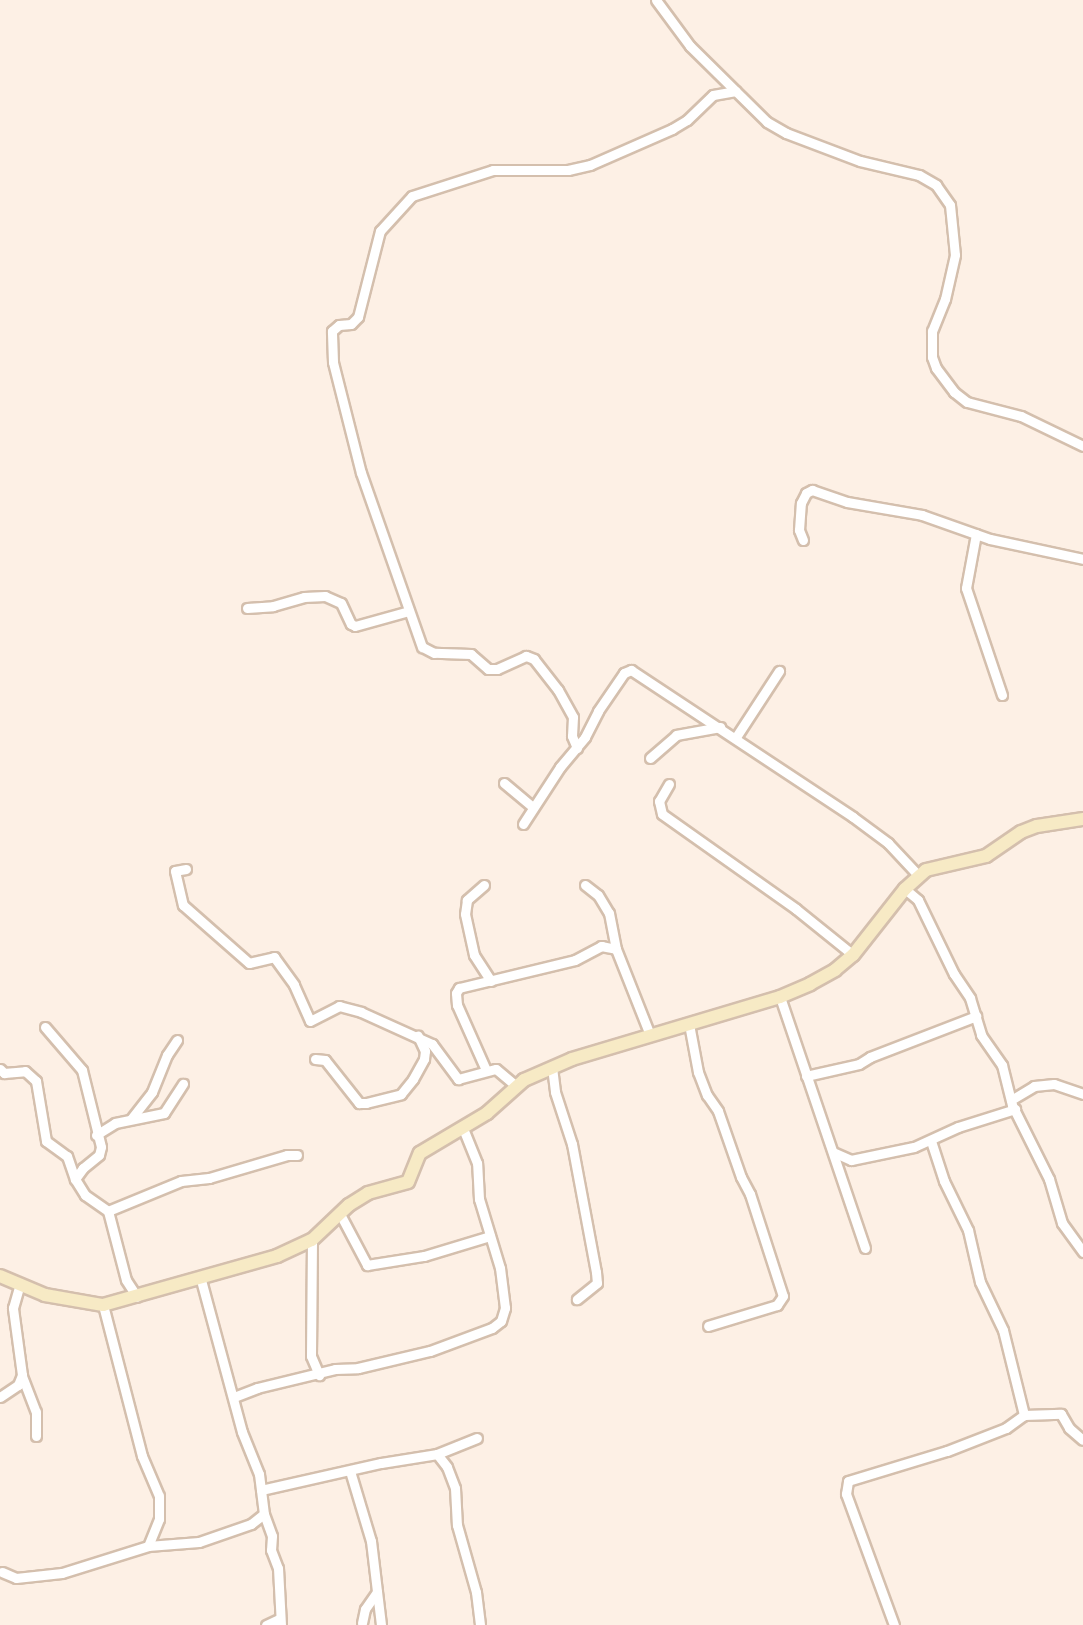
<!DOCTYPE html>
<style>
body{margin:0}
#map{position:relative;width:1083px;height:1625px;overflow:hidden;background:#fdf0e5;font-family:Mulish,sans-serif}
div>[style]{position:absolute}
.roads{filter:drop-shadow(2px 0 #d4bfad) drop-shadow(-2px 0 #d4bfad) drop-shadow(0 2px #d4bfad) drop-shadow(0 -2px #d4bfad)}
.street>*{height:9px;margin:-4.5px;padding:0 4.5px;transform-origin:4.5px;border-radius:4.5px;background:#fff}
.secondary>*{height:12px;margin:-6px;padding:0 6px;transform-origin:6px;border-radius:6px;background:#f7eac5}
span{translate:-50% -50%;white-space:nowrap;text-align:center;line-height:1.15;-webkit-text-stroke:5px #fdf0e5;paint-order:stroke}
</style>
<div id="map">
<div class="roads">
<div class="street">
<i style="left:656px;top:0;width:57px;rotate:53.5deg"></i>
<i style="left:690px;top:46px;width:108px;rotate:44.6deg"></i>
<i style="left:767px;top:122px;width:22px;rotate:30deg"></i>
<i style="left:786px;top:133px;width:79px;rotate:20.7deg"></i>
<i style="left:860px;top:161px;width:61px;rotate:13.3deg"></i>
<i style="left:919px;top:175px;width:20px;rotate:30deg"></i>
<i style="left:936px;top:185px;width:24px;rotate:55deg"></i>
<i style="left:950px;top:205px;width:50px;rotate:84.3deg"></i>
<i style="left:955px;top:255px;width:45px;rotate:102.8deg"></i>
<i style="left:945px;top:299px;width:35px;rotate:112deg"></i>
<i style="left:932px;top:331px;width:26px;rotate:90deg"></i>
<i style="left:932px;top:357px;width:12px;rotate:70deg"></i>
<i style="left:936px;top:368px;width:30px;rotate:53deg"></i>
<i style="left:954px;top:392px;width:16px;rotate:38deg"></i>
<i style="left:967px;top:402px;width:56px;rotate:14.5deg"></i>
<i style="left:1021px;top:416px;width:69px;rotate:25.8deg"></i>
<i style="left:976px;top:534px;width:55px;rotate:100.5deg"></i>
<i style="left:966px;top:588px;width:113px;rotate:71.4deg"></i>
<i style="left:803px;top:540px;width:11px;rotate:-112deg"></i>
<i style="left:799px;top:530px;width:27px;rotate:-86deg"></i>
<i style="left:801px;top:503px;width:11px;rotate:-63deg"></i>
<i style="left:806px;top:493px;width:7px;rotate:-27deg"></i>
<i style="left:812px;top:490px;width:37px;rotate:19deg"></i>
<i style="left:847px;top:502px;width:76px;rotate:9.8deg"></i>
<i style="left:922px;top:515px;width:72px;rotate:19.4deg"></i>
<i style="left:990px;top:539px;width:95px;rotate:12.1deg"></i>
<i style="left:247px;top:608px;width:26px;rotate:-4deg"></i>
<i style="left:273px;top:606px;width:32px;rotate:-16deg"></i>
<i style="left:304px;top:597px;width:21px;rotate:-3deg"></i>
<i style="left:325px;top:596px;width:17px;rotate:24deg"></i>
<i style="left:341px;top:603px;width:23px;rotate:65deg"></i>
<i style="left:351px;top:624px;width:4px;rotate:27deg"></i>
<i style="left:355px;top:626px;width:56px;rotate:-15.5deg"></i>
<i style="left:736px;top:737px;width:79px;rotate:-56.9deg"></i>
<i style="left:577px;top:748px;width:13px;rotate:-113deg"></i>
<i style="left:572px;top:736px;width:19px;rotate:-87deg"></i>
<i style="left:573px;top:717px;width:31px;rotate:-119deg"></i>
<i style="left:558px;top:690px;width:39px;rotate:-128deg"></i>
<i style="left:534px;top:659px;width:9px;rotate:-159deg"></i>
<i style="left:526px;top:656px;width:32px;rotate:156deg"></i>
<i style="left:497px;top:669px;width:9px;rotate:180deg"></i>
<i style="left:488px;top:669px;width:23px;rotate:-139deg"></i>
<i style="left:471px;top:654px;width:37px;rotate:-178deg"></i>
<i style="left:434px;top:653px;width:13px;rotate:-153deg"></i>
<i style="left:422px;top:647px;width:184px;rotate:-109.3deg"></i>
<i style="left:361px;top:473px;width:114px;rotate:-104.2deg"></i>
<i style="left:333px;top:362px;width:31px;rotate:-92deg"></i>
<i style="left:332px;top:331px;width:9px;rotate:-41deg"></i>
<i style="left:339px;top:325px;width:12px;rotate:-5deg"></i>
<i style="left:351px;top:324px;width:10px;rotate:-45deg"></i>
<i style="left:358px;top:317px;width:89px;rotate:-75.7deg"></i>
<i style="left:380px;top:231px;width:47px;rotate:-47.6deg"></i>
<i style="left:412px;top:196px;width:85px;rotate:-17.8deg"></i>
<i style="left:493px;top:170px;width:75px"></i>
<i style="left:568px;top:170px;width:23px;rotate:-13deg"></i>
<i style="left:590px;top:165px;width:90px;rotate:-23.7deg"></i>
<i style="left:672px;top:129px;width:17px;rotate:-31deg"></i>
<i style="left:687px;top:120px;width:36px;rotate:-44deg"></i>
<i style="left:713px;top:95px;width:23px;rotate:-10deg"></i>
<i style="left:650px;top:758px;width:35px;rotate:-41deg"></i>
<i style="left:676px;top:735px;width:45px;rotate:-10.3deg"></i>
<i style="left:504px;top:783px;width:38px;rotate:40deg"></i>
<i style="left:669px;top:784px;width:20px;rotate:120deg"></i>
<i style="left:659px;top:801px;width:13px;rotate:77deg"></i>
<i style="left:662px;top:814px;width:164px;rotate:35.3deg"></i>
<i style="left:796px;top:909px;width:73px;rotate:38.9deg"></i>
<i style="left:523px;top:824px;width:68px;rotate:-57deg"></i>
<i style="left:560px;top:767px;width:39px;rotate:-50deg"></i>
<i style="left:585px;top:737px;width:29px;rotate:-63deg"></i>
<i style="left:598px;top:711px;width:46px;rotate:-55.6deg"></i>
<i style="left:624px;top:673px;width:8px;rotate:-23deg"></i>
<i style="left:631px;top:670px;width:266px;rotate:33.5deg"></i>
<i style="left:853px;top:817px;width:44px;rotate:36.6deg"></i>
<i style="left:888px;top:843px;width:44px;rotate:46.8deg"></i>
<i style="left:186px;top:869px;width:11px;rotate:170deg"></i>
<i style="left:175px;top:871px;width:35px;rotate:77deg"></i>
<i style="left:183px;top:905px;width:88px;rotate:41.3deg"></i>
<i style="left:249px;top:963px;width:26px;rotate:-13deg"></i>
<i style="left:274px;top:957px;width:34px;rotate:54deg"></i>
<i style="left:294px;top:985px;width:39px;rotate:66deg"></i>
<i style="left:310px;top:1021px;width:33px;rotate:-27deg"></i>
<i style="left:339px;top:1006px;width:23px;rotate:15deg"></i>
<i style="left:361px;top:1012px;width:78px;rotate:24.3deg"></i>
<i style="left:432px;top:1044px;width:44px;rotate:53.4deg"></i>
<i style="left:458px;top:1079px;width:39px;rotate:-15deg"></i>
<i style="left:496px;top:1069px;width:26px;rotate:40deg"></i>
<i style="left:484px;top:885px;width:23px;rotate:139deg"></i>
<i style="left:467px;top:900px;width:14px;rotate:98deg"></i>
<i style="left:465px;top:914px;width:42px;rotate:77.6deg"></i>
<i style="left:474px;top:955px;width:31px;rotate:57deg"></i>
<i style="left:585px;top:885px;width:16px;rotate:38deg"></i>
<i style="left:598px;top:895px;width:21px;rotate:59deg"></i>
<i style="left:609px;top:913px;width:37px;rotate:79deg"></i>
<i style="left:616px;top:949px;width:92px;rotate:68.4deg"></i>
<i style="left:905px;top:889px;width:17px;rotate:40deg"></i>
<i style="left:918px;top:900px;width:82px;rotate:64.1deg"></i>
<i style="left:954px;top:974px;width:29px;rotate:56deg"></i>
<i style="left:970px;top:998px;width:39px;rotate:73deg"></i>
<i style="left:981px;top:1035px;width:37px;rotate:55deg"></i>
<i style="left:1002px;top:1065px;width:41px;rotate:76deg"></i>
<i style="left:1012px;top:1105px;width:83px;rotate:63.4deg"></i>
<i style="left:1049px;top:1179px;width:46px;rotate:73.5deg"></i>
<i style="left:1062px;top:1223px;width:36px;rotate:54deg"></i>
<i style="left:780px;top:997px;width:265px;rotate:71.3deg"></i>
<i style="left:689px;top:1024px;width:49px;rotate:79.4deg"></i>
<i style="left:698px;top:1072px;width:25px;rotate:69deg"></i>
<i style="left:707px;top:1095px;width:19px;rotate:55deg"></i>
<i style="left:718px;top:1111px;width:70px;rotate:70.8deg"></i>
<i style="left:741px;top:1177px;width:19px;rotate:62deg"></i>
<i style="left:750px;top:1194px;width:107px;rotate:72.1deg"></i>
<i style="left:783px;top:1296px;width:11px;rotate:124deg"></i>
<i style="left:777px;top:1305px;width:72px;rotate:163.1deg"></i>
<i style="left:45px;top:1027px;width:57px;rotate:49.3deg"></i>
<i style="left:82px;top:1070px;width:79px;rotate:76.1deg"></i>
<i style="left:101px;top:1147px;width:8px;rotate:104deg"></i>
<i style="left:99px;top:1155px;width:21px;rotate:141deg"></i>
<i style="left:83px;top:1168px;width:14px;rotate:126deg"></i>
<i style="left:315px;top:1059px;width:10px;rotate:6deg"></i>
<i style="left:325px;top:1060px;width:55px;rotate:51.7deg"></i>
<i style="left:359px;top:1103px;width:7px"></i>
<i style="left:366px;top:1103px;width:36px;rotate:-14deg"></i>
<i style="left:401px;top:1094px;width:19px;rotate:-51deg"></i>
<i style="left:413px;top:1079px;width:23px;rotate:-61deg"></i>
<i style="left:424px;top:1059px;width:8px;rotate:-83deg"></i>
<i style="left:425px;top:1051px;width:17px;rotate:-115deg"></i>
<i style="left:552px;top:1067px;width:25px;rotate:83deg"></i>
<i style="left:555px;top:1092px;width:55px;rotate:71.9deg"></i>
<i style="left:572px;top:1144px;width:130px;rotate:79.4deg"></i>
<i style="left:596px;top:1272px;width:11px;rotate:85deg"></i>
<i style="left:597px;top:1283px;width:26px;rotate:141deg"></i>
<i style="left:0;top:1069px;width:6px;rotate:45deg"></i>
<i style="left:4px;top:1073px;width:21px;rotate:-5deg"></i>
<i style="left:25px;top:1071px;width:15px;rotate:42deg"></i>
<i style="left:36px;top:1081px;width:61px;rotate:80.5deg"></i>
<i style="left:46px;top:1141px;width:26px;rotate:36deg"></i>
<i style="left:67px;top:1156px;width:24px;rotate:71deg"></i>
<i style="left:75px;top:1179px;width:19px;rotate:58deg"></i>
<i style="left:85px;top:1195px;width:28px;rotate:35deg"></i>
<i style="left:108px;top:1211px;width:79px;rotate:-22.3deg"></i>
<i style="left:181px;top:1181px;width:28px;rotate:-6deg"></i>
<i style="left:209px;top:1178px;width:81px;rotate:-16.4deg"></i>
<i style="left:287px;top:1155px;width:10px"></i>
<i style="left:486px;top:1070px;width:71px;rotate:-114deg"></i>
<i style="left:457px;top:1005px;width:12px;rotate:-95deg"></i>
<i style="left:456px;top:993px;width:6px;rotate:-59deg"></i>
<i style="left:459px;top:988px;width:119px;rotate:-13.6deg"></i>
<i style="left:575px;top:960px;width:30px;rotate:-28deg"></i>
<i style="left:601px;top:946px;width:15px;rotate:11deg"></i>
<i style="left:806px;top:1076px;width:54px;rotate:-12.8deg"></i>
<i style="left:859px;top:1064px;width:13px;rotate:-32deg"></i>
<i style="left:870px;top:1057px;width:114px;rotate:-21.1deg"></i>
<i style="left:1011px;top:1100px;width:27px;rotate:-31deg"></i>
<i style="left:1034px;top:1086px;width:20px;rotate:-6deg"></i>
<i style="left:1054px;top:1084px;width:31px;rotate:19deg"></i>
<i style="left:131px;top:1119px;width:34px;rotate:-52deg"></i>
<i style="left:152px;top:1092px;width:40px;rotate:-68deg"></i>
<i style="left:167px;top:1055px;width:18px;rotate:-56deg"></i>
<i style="left:96px;top:1135px;width:22px;rotate:-32deg"></i>
<i style="left:115px;top:1123px;width:50px;rotate:-11.5deg"></i>
<i style="left:164px;top:1113px;width:35px;rotate:-57deg"></i>
<i style="left:931px;top:1141px;width:42px;rotate:72deg"></i>
<i style="left:944px;top:1181px;width:55px;rotate:63.9deg"></i>
<i style="left:968px;top:1230px;width:53px;rotate:77deg"></i>
<i style="left:980px;top:1282px;width:53px;rotate:64.4deg"></i>
<i style="left:1003px;top:1330px;width:88px;rotate:76.1deg"></i>
<i style="left:833px;top:1152px;width:20px;rotate:24deg"></i>
<i style="left:851px;top:1160px;width:64px;rotate:-11.7deg"></i>
<i style="left:914px;top:1147px;width:48px;rotate:-24.4deg"></i>
<i style="left:958px;top:1127px;width:60px;rotate:-17.5deg"></i>
<i style="left:108px;top:1211px;width:71px;rotate:75.4deg"></i>
<i style="left:126px;top:1280px;width:20px;rotate:57deg"></i>
<i style="left:340px;top:1214px;width:58px;rotate:62.1deg"></i>
<i style="left:367px;top:1265px;width:58px;rotate:-9deg"></i>
<i style="left:424px;top:1256px;width:69px;rotate:-16.9deg"></i>
<i style="left:312px;top:1240px;width:116px;rotate:90.5deg"></i>
<i style="left:311px;top:1356px;width:21px;rotate:67deg"></i>
<i style="left:201px;top:1280px;width:157px;rotate:74.9deg"></i>
<i style="left:242px;top:1432px;width:45px;rotate:68deg"></i>
<i style="left:259px;top:1474px;width:40px;rotate:82.9deg"></i>
<i style="left:264px;top:1514px;width:23px;rotate:70deg"></i>
<i style="left:272px;top:1536px;width:14px;rotate:94deg"></i>
<i style="left:271px;top:1550px;width:19px;rotate:69deg"></i>
<i style="left:278px;top:1568px;width:57px;rotate:87deg"></i>
<i style="left:103px;top:1305px;width:156px;rotate:75.5deg"></i>
<i style="left:142px;top:1456px;width:43px;rotate:67deg"></i>
<i style="left:159px;top:1496px;width:23px;rotate:90deg"></i>
<i style="left:159px;top:1519px;width:29px;rotate:112deg"></i>
<i style="left:22px;top:1376px;width:39px;rotate:69deg"></i>
<i style="left:36px;top:1412px;width:24px;rotate:90deg"></i>
<i style="left:0;top:1397px;width:22px;rotate:-34deg"></i>
<i style="left:18px;top:1385px;width:11px;rotate:-68deg"></i>
<i style="left:22px;top:1375px;width:68px;rotate:-97.7deg"></i>
<i style="left:13px;top:1308px;width:26px;rotate:-74deg"></i>
<i style="left:234px;top:1397px;width:25px;rotate:-21deg"></i>
<i style="left:257px;top:1388px;width:80px;rotate:-13.7deg"></i>
<i style="left:335px;top:1369px;width:23px;rotate:-2deg"></i>
<i style="left:358px;top:1368px;width:74px;rotate:-13.3deg"></i>
<i style="left:430px;top:1351px;width:66px;rotate:-20.4deg"></i>
<i style="left:492px;top:1328px;width:11px;rotate:-38deg"></i>
<i style="left:501px;top:1321px;width:14px;rotate:-73deg"></i>
<i style="left:505px;top:1308px;width:40px;rotate:-97.1deg"></i>
<i style="left:500px;top:1268px;width:72px;rotate:-106.9deg"></i>
<i style="left:479px;top:1199px;width:36px;rotate:-93deg"></i>
<i style="left:477px;top:1163px;width:38px;rotate:-112deg"></i>
<i style="left:437px;top:1454px;width:16px;rotate:52deg"></i>
<i style="left:447px;top:1467px;width:22px;rotate:69deg"></i>
<i style="left:455px;top:1488px;width:37px;rotate:87deg"></i>
<i style="left:457px;top:1525px;width:70px;rotate:74.2deg"></i>
<i style="left:476px;top:1592px;width:33px;rotate:83deg"></i>
<i style="left:350px;top:1471px;width:73px;rotate:73.3deg"></i>
<i style="left:371px;top:1541px;width:85px;rotate:83.2deg"></i>
<i style="left:261px;top:1490px;width:123px;rotate:-12.7deg"></i>
<i style="left:381px;top:1463px;width:57px;rotate:-9.1deg"></i>
<i style="left:437px;top:1454px;width:43px;rotate:-21.8deg"></i>
<i style="left:2px;top:1572px;width:15px;rotate:23deg"></i>
<i style="left:16px;top:1578px;width:46px;rotate:-6.2deg"></i>
<i style="left:62px;top:1573px;width:90px;rotate:-17.4deg"></i>
<i style="left:148px;top:1546px;width:51px;rotate:-4.5deg"></i>
<i style="left:199px;top:1542px;width:55px;rotate:-19.1deg"></i>
<i style="left:251px;top:1524px;width:16px;rotate:-38deg"></i>
<i style="left:362px;top:1623px;width:14px;rotate:-78deg"></i>
<i style="left:365px;top:1609px;width:21px;rotate:-55deg"></i>
<i style="left:266px;top:1625px;width:14px;rotate:-25deg"></i>
<i style="left:894px;top:1625px;width:140px;rotate:-110.1deg"></i>
<i style="left:846px;top:1494px;width:13px;rotate:-81deg"></i>
<i style="left:848px;top:1481px;width:103px;rotate:-16.9deg"></i>
<i style="left:947px;top:1451px;width:63px;rotate:-21.3deg"></i>
<i style="left:1006px;top:1428px;width:22px;rotate:-36deg"></i>
<i style="left:1024px;top:1415px;width:37px;rotate:-2deg"></i>
<i style="left:1061px;top:1414px;width:16px;rotate:60deg"></i>
<i style="left:1069px;top:1428px;width:18px;rotate:41deg"></i>
</div>
<div class="secondary">
<i style="left:0;top:1276px;width:49px;rotate:22.9deg"></i>
<i style="left:45px;top:1295px;width:59px;rotate:9.8deg"></i>
<i style="left:103px;top:1305px;width:181px;rotate:-15.7deg"></i>
<i style="left:277px;top:1256px;width:38px;rotate:-25deg"></i>
<i style="left:312px;top:1240px;width:51px;rotate:-43.4deg"></i>
<i style="left:349px;top:1205px;width:22px;rotate:-32deg"></i>
<i style="left:368px;top:1193px;width:41px;rotate:-15.4deg"></i>
<i style="left:408px;top:1182px;width:31px;rotate:-68deg"></i>
<i style="left:420px;top:1153px;width:78px;rotate:-30.8deg"></i>
<i style="left:487px;top:1113px;width:50px;rotate:-41.7deg"></i>
<i style="left:524px;top:1080px;width:52px;rotate:-23.6deg"></i>
<i style="left:572px;top:1059px;width:217px;rotate:-16.6deg"></i>
<i style="left:780px;top:997px;width:33px;rotate:-23deg"></i>
<i style="left:810px;top:984px;width:29px;rotate:-29deg"></i>
<i style="left:835px;top:970px;width:23px;rotate:-40deg"></i>
<i style="left:853px;top:955px;width:84px;rotate:-51.8deg"></i>
<i style="left:905px;top:889px;width:28px;rotate:-42deg"></i>
<i style="left:926px;top:870px;width:62px;rotate:-13.1deg"></i>
<i style="left:986px;top:856px;width:42px;rotate:-34.4deg"></i>
<i style="left:1021px;top:832px;width:17px;rotate:-21deg"></i>
<i style="left:1037px;top:826px;width:47px;rotate:-8.7deg"></i>
</div>
</div>
</div>
